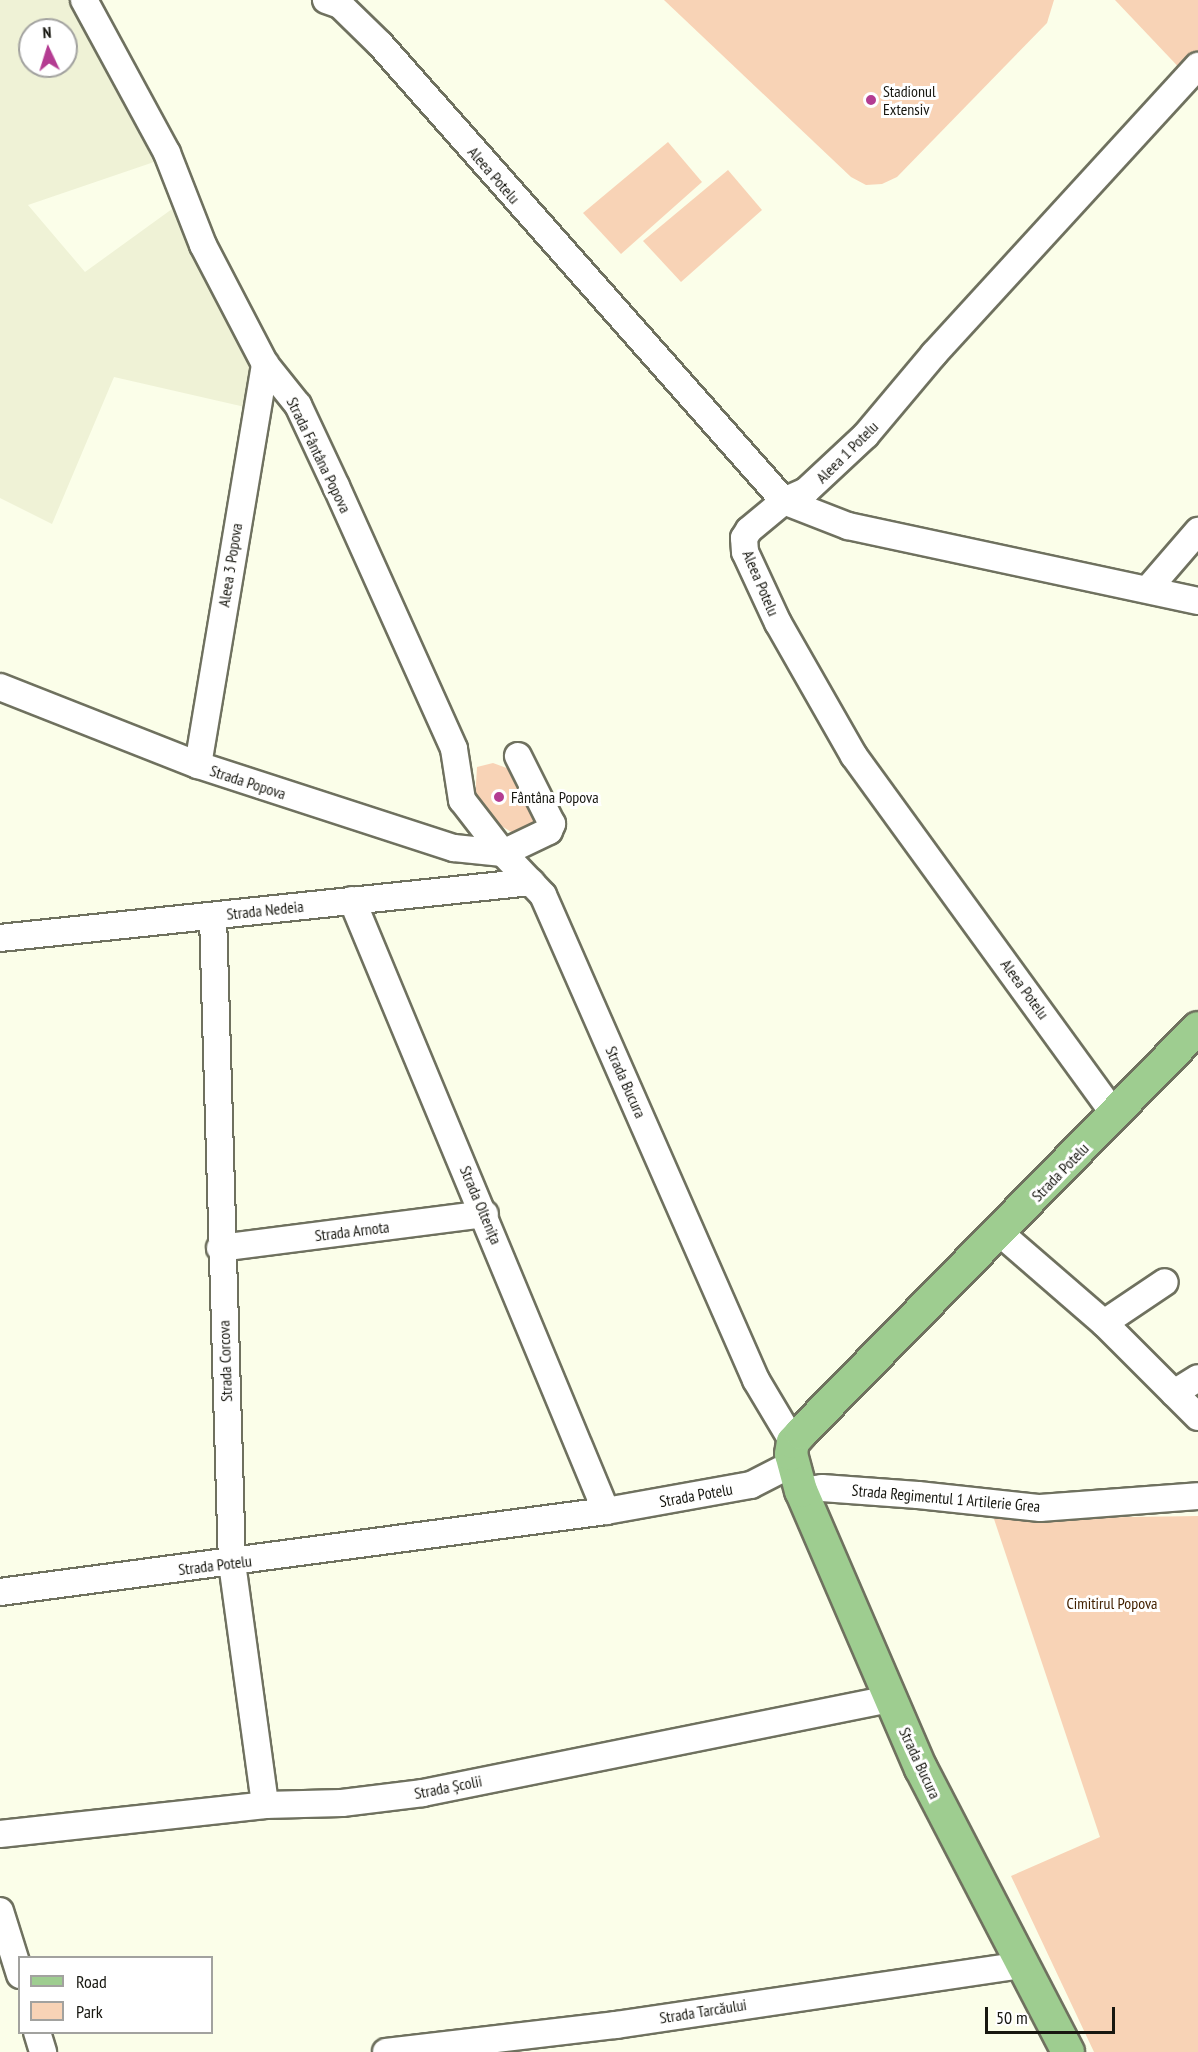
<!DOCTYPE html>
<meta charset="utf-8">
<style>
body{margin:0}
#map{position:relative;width:1198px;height:2052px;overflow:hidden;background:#fbfee9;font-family:"PT Sans Narrow",sans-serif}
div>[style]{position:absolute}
.built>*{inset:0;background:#eff2d6}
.green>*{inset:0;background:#f8d3b6}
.roads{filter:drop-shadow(2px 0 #6f715f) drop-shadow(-2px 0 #6f715f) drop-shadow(0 2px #6f715f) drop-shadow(0 -2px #6f715f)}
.minor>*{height:26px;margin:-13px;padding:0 13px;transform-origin:13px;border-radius:13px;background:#fff}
.major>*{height:32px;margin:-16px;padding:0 16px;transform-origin:16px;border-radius:16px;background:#9ecd90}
.dots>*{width:16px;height:16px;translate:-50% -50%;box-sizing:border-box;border:3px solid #fff;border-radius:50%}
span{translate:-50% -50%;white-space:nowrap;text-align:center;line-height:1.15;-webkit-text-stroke:6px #fff;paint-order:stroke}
.poi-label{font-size:16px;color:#171710}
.left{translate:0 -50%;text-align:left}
.street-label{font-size:16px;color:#171710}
.park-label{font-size:16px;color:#432100}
.legend{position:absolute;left:18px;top:1956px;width:195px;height:78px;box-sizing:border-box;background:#fff;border:2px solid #a2a29f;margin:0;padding:8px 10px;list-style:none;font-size:18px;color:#171710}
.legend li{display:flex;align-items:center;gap:12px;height:30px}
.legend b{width:30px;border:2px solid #a2a29f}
.north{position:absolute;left:18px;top:18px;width:60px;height:60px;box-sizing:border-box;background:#fff;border:2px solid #a2a29f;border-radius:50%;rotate:356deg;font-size:16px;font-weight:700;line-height:24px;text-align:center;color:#171710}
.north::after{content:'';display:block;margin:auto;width:21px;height:27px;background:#b43c92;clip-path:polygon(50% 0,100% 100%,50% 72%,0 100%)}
.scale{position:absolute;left:985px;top:2007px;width:130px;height:27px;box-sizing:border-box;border:3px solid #171710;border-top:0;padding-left:8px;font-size:18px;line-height:21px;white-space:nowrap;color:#171710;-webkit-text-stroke:4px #fff;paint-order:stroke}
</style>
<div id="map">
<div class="built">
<i style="clip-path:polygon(evenodd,0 0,70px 0,154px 162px,28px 205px,85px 272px,172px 209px,251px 368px,245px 407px,114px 377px,52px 524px,0 498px,0 0,30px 30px,66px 30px,66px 66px,30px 66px,30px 30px)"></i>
</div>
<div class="green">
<i style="clip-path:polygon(664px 0,1054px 0,1047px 23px,897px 177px,882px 184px,866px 185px,851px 177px)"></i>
<i style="clip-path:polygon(1115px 0,1198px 0,1198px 86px,1187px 76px)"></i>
<i style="clip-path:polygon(668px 142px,702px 182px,621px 254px,583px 213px)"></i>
<i style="clip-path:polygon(728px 170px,762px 210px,681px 282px,643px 241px)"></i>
<i style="clip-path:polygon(493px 763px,520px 773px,543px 826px,521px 838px,484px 815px,475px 802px,477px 767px)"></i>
<i style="clip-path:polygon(1198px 1516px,1198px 2052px,1094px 2052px,1011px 1876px,1100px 1837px,994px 1519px)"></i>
</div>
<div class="roads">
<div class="minor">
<i style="left:84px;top:0;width:174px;rotate:61.5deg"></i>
<i style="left:167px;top:153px;width:99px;rotate:68.6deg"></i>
<i style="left:203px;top:245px;width:134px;rotate:62.5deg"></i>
<i style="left:265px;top:364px;width:53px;rotate:51.2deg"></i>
<i style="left:298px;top:405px;width:89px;rotate:64.9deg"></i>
<i style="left:336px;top:486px;width:288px;rotate:65.8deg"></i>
<i style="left:454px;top:749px;width:52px;rotate:81.1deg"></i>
<i style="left:462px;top:800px;width:67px;rotate:52.3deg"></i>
<i style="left:503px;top:853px;width:58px;rotate:46.4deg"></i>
<i style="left:543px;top:895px;width:530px;rotate:66.29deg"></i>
<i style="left:756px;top:1380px;width:72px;rotate:59.2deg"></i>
<i style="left:326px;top:0;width:15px;rotate:20deg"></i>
<i style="left:340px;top:5px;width:56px;rotate:44.3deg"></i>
<i style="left:380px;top:44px;width:610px;rotate:48.52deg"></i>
<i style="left:784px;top:501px;width:69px;rotate:21.3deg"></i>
<i style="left:848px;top:526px;width:358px;rotate:12.1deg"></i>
<i style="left:1148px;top:589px;width:77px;rotate:-49.2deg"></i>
<i style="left:0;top:687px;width:213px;rotate:21.5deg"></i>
<i style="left:198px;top:765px;width:269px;rotate:18deg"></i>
<i style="left:454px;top:848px;width:49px;rotate:5.8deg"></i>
<i style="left:198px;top:765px;width:407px;rotate:-80.5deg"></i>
<i style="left:503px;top:853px;width:51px;rotate:-25.6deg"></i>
<i style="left:549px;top:831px;width:8px;rotate:-67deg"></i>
<i style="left:552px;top:824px;width:76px;rotate:-116.6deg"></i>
<i style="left:352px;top:900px;width:662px;rotate:67.43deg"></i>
<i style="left:213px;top:916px;width:647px;rotate:88.32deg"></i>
<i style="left:232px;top:1563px;width:244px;rotate:82.2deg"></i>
<i style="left:0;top:938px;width:534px;rotate:-6.02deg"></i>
<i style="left:1115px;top:1115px;width:444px;rotate:-126deg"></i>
<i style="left:854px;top:756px;width:153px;rotate:-119.7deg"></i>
<i style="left:778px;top:623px;width:78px;rotate:-114.9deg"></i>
<i style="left:745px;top:552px;width:14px;rotate:-94deg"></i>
<i style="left:744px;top:538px;width:9px;rotate:-58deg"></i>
<i style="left:749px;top:530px;width:45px;rotate:-39.6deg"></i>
<i style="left:784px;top:501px;width:24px;rotate:-24deg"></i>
<i style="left:806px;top:491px;width:82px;rotate:-43deg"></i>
<i style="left:866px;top:435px;width:106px;rotate:-50deg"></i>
<i style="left:934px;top:354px;width:391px;rotate:-47.5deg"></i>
<i style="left:1000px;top:1233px;width:138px;rotate:40.9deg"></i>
<i style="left:1104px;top:1323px;width:133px;rotate:45deg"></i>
<i style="left:220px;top:1248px;width:267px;rotate:-7.3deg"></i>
<i style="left:1104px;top:1323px;width:73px;rotate:-33.9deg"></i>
<i style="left:1174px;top:1393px;width:28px;rotate:-32deg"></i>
<i style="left:801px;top:1491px;width:21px;rotate:-8deg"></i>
<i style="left:822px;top:1488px;width:96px;rotate:4.2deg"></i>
<i style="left:918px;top:1495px;width:123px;rotate:6.1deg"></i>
<i style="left:1040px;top:1508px;width:158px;rotate:-4.3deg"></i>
<i style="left:0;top:1592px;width:611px;rotate:-7.61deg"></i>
<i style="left:606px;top:1511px;width:147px;rotate:-10.2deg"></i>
<i style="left:751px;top:1485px;width:46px;rotate:-27.1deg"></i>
<i style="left:0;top:1834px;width:267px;rotate:-6.2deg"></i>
<i style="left:265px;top:1805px;width:77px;rotate:-1.5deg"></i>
<i style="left:342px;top:1803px;width:82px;rotate:-7deg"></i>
<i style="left:423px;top:1793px;width:477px;rotate:-11.4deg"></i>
<i style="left:0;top:1911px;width:67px;rotate:72.6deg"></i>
<i style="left:37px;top:2032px;width:21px;rotate:73deg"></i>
<i style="left:386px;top:2052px;width:232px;rotate:-6.7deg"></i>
<i style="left:616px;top:2025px;width:408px;rotate:-8.4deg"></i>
</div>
<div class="major">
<i style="left:1068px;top:2052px;width:319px;rotate:-117.4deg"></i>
<i style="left:921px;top:1769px;width:303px;rotate:-113.3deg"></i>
<i style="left:801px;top:1491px;width:38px;rotate:-105deg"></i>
<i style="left:791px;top:1454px;width:12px;rotate:-81deg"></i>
<i style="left:793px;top:1442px;width:12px;rotate:-48deg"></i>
<i style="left:801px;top:1433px;width:567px;rotate:-45.57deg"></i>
</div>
</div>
<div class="dots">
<i style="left:871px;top:100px;background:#b43c92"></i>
<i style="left:499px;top:797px;background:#b43c92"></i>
</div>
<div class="poi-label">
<span class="left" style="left:883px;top:100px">Stadionul<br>Extensiv</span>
<span class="left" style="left:511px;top:797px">Fântâna Popova</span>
</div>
<div class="street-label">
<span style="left:494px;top:175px;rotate:49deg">Aleea Potelu</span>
<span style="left:847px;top:452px;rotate:-45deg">Aleea 1 Potelu</span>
<span style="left:319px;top:455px;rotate:64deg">Strada Fântâna Popova</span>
<span style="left:230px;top:565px;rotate:-81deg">Aleea 3 Popova</span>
<span style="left:761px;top:583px;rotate:67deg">Aleea Potelu</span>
<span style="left:248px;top:782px;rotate:18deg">Strada Popova</span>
<span style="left:265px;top:910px;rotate:-6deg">Strada Nedeia</span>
<span style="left:1025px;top:989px;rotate:54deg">Aleea Potelu</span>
<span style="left:626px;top:1082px;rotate:66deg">Strada Bucura</span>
<span style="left:1060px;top:1172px;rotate:-46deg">Strada Potelu</span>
<span style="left:481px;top:1205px;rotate:67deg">Strada Oltenița</span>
<span style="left:352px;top:1231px;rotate:-7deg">Strada Arnota</span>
<span style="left:225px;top:1361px;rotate:-92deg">Strada Corcova</span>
<span style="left:696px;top:1495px;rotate:-10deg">Strada Potelu</span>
<span style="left:946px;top:1498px;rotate:5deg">Strada Regimentul 1 Artilerie Grea</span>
<span style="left:215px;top:1565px;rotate:-7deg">Strada Potelu</span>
<span style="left:920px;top:1763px;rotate:65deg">Strada Bucura</span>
<span style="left:448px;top:1787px;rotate:-11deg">Strada Școlii</span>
<span style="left:703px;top:2011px;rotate:-9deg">Strada Tarcăului</span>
</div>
<div class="park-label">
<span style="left:1112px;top:1603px">Cimitirul Popova</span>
</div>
<ul class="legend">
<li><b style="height:8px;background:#9ecd90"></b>Road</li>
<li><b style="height:16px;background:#f8d3b6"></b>Park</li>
</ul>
<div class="north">N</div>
<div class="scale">50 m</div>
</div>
